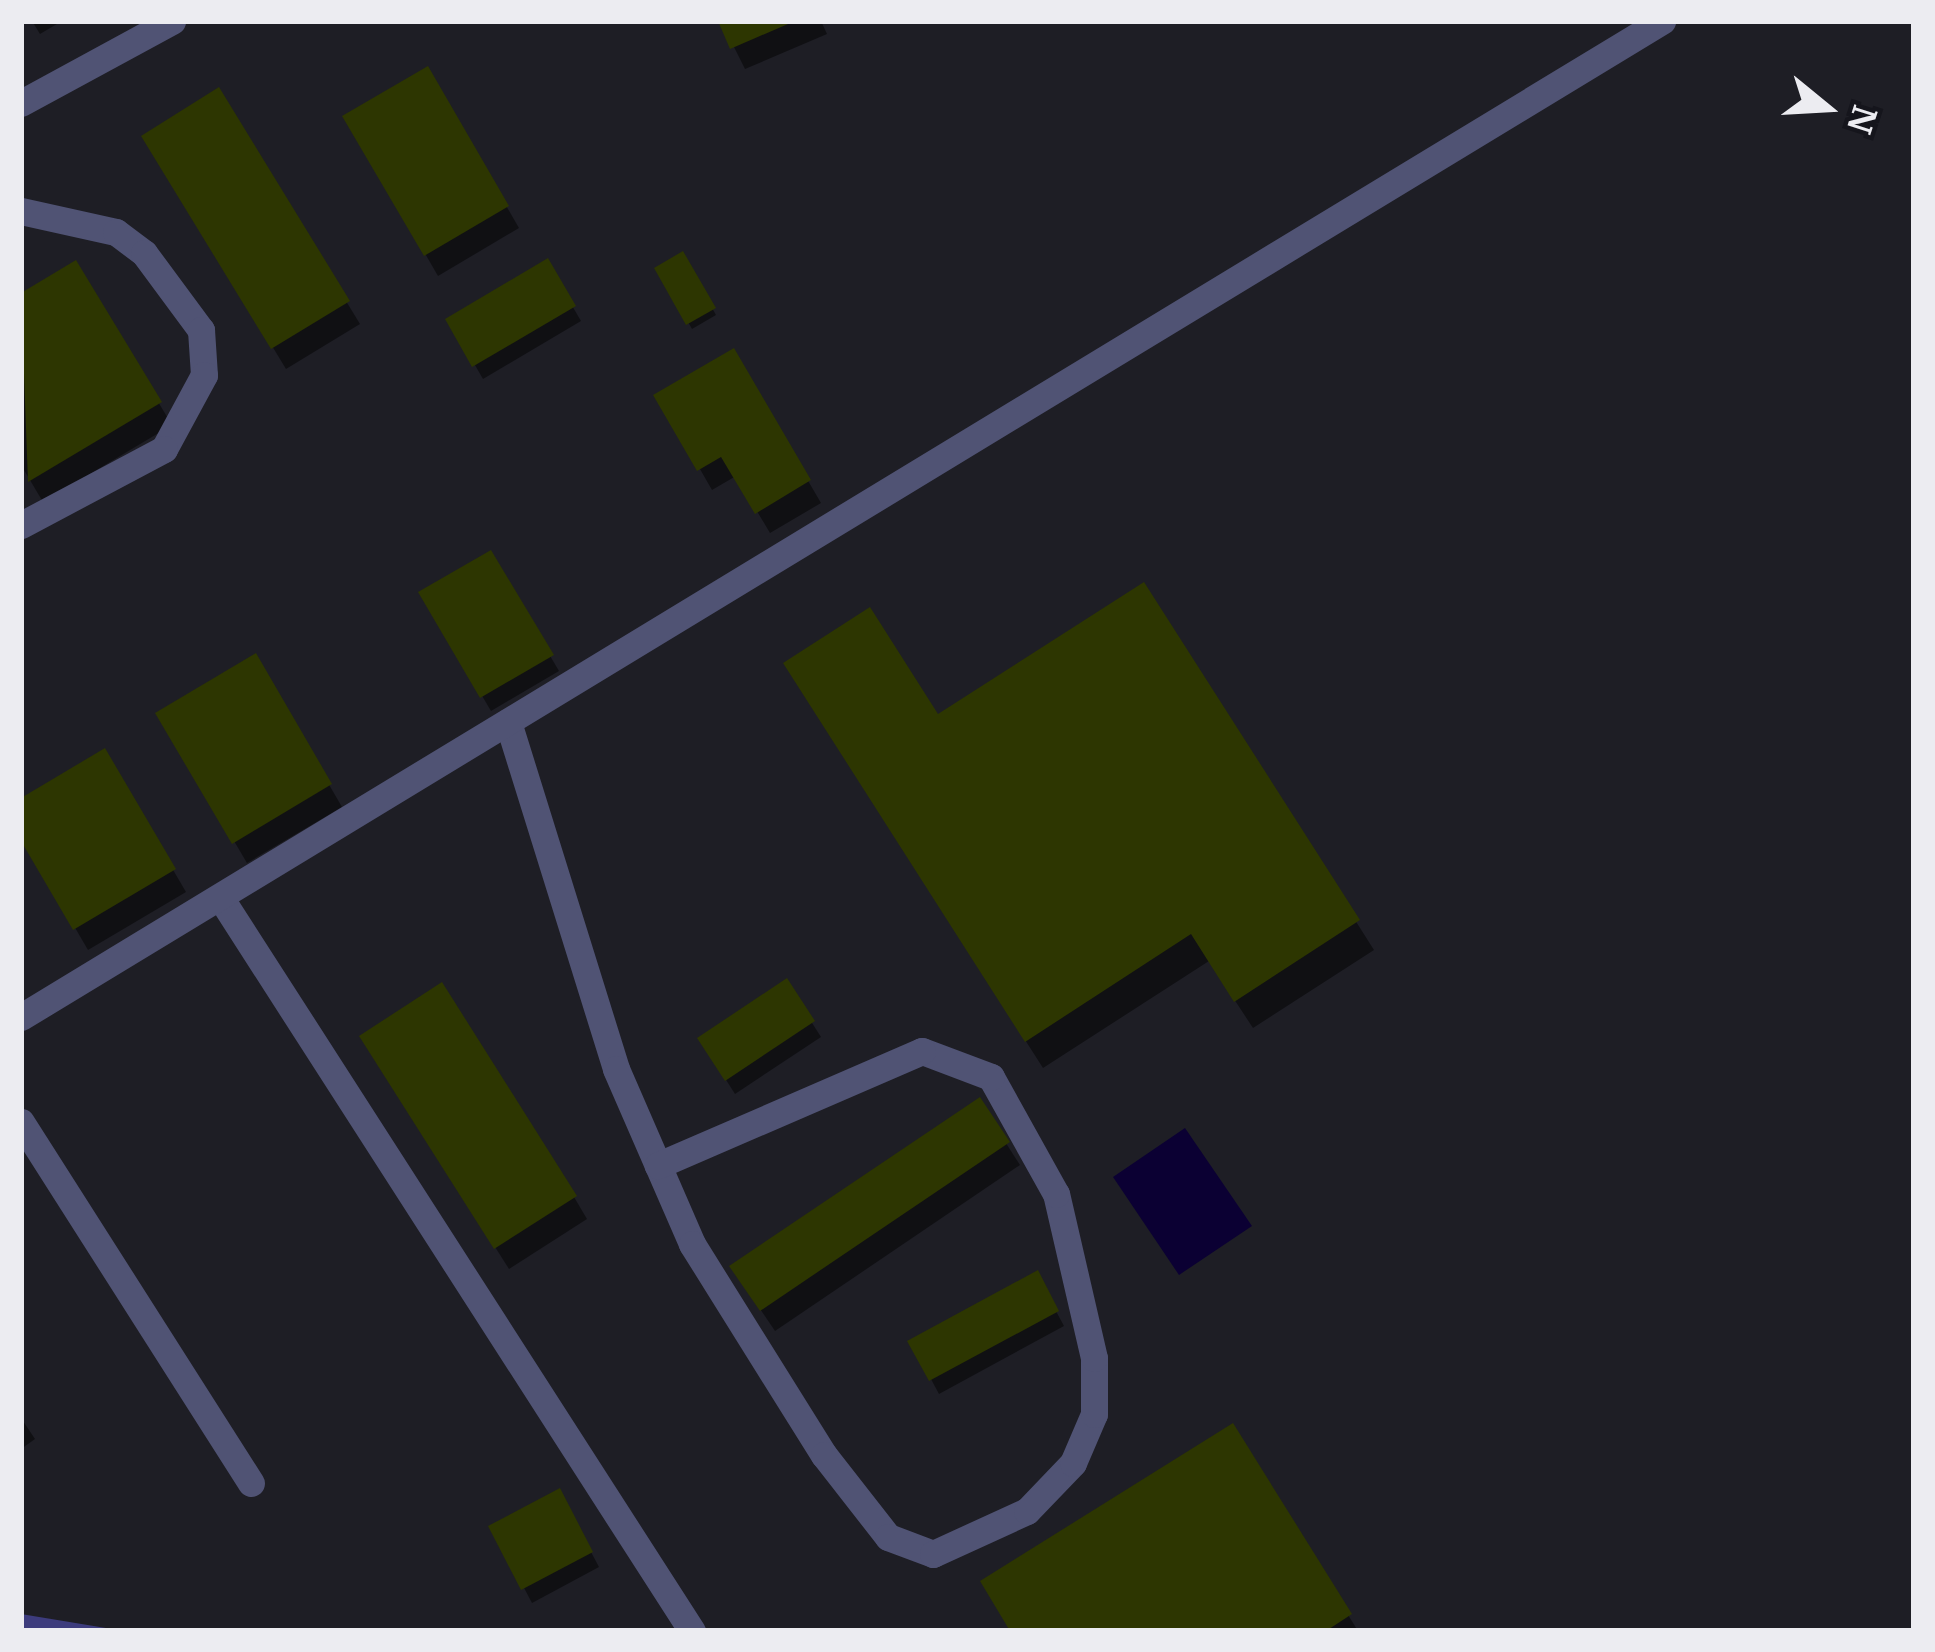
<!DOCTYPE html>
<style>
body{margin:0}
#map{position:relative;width:1935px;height:1652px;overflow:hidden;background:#1e1e25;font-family:Merriweather,serif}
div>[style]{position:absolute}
.green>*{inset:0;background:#3d3c7d}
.water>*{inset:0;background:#0b0033}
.shadow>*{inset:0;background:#0007}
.building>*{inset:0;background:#2d3601}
.service>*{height:27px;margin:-13.5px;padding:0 13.5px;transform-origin:13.5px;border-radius:13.5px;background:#505374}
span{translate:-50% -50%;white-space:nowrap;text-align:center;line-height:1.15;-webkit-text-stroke:9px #15151c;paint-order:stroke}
.frame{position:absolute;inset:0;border:24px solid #ececf1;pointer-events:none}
.north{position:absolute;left:1767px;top:48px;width:120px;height:120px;-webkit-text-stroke:9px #15151c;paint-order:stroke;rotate:108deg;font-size:33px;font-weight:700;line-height:48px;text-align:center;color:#ececf1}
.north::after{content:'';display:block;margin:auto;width:42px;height:54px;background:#ececf1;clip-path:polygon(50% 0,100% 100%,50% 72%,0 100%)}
</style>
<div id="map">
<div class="green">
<i style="clip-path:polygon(21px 1614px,124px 1631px,21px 1631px)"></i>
</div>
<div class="water">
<i style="clip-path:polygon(1185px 1128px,1252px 1226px,1179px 1275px,1113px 1177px)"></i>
</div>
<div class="shadow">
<i style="clip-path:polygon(32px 21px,62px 21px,40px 34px)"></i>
<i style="clip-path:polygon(721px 21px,821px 21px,827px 34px,745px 69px)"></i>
<i style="clip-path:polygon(427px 70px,519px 228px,438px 276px,346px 117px)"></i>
<i style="clip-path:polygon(218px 91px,360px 324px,286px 369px,145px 137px)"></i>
<i style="clip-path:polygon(682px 255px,716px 315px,692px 329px,658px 269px)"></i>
<i style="clip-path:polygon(547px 263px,581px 321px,483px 379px,449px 320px)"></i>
<i style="clip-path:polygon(75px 264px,172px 425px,43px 502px,21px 465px,21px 297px)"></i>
<i style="clip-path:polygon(733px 352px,821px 503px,770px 533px,736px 476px,712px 490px,658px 396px)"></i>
<i style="clip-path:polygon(490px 554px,559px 671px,491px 711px,422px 594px)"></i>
<i style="clip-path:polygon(1143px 586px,1374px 950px,1253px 1028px,1209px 961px,1043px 1068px,803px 692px,937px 718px)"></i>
<i style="clip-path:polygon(255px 657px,342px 807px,247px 863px,159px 714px)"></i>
<i style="clip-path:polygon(104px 752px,186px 892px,88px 950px,21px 835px,21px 802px)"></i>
<i style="clip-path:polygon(786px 982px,821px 1037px,735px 1094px,709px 1053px)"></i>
<i style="clip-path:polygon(375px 1058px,574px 1197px,587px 1219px,509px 1269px)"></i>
<i style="clip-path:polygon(979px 1101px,1020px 1165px,775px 1331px,746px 1288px)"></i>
<i style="clip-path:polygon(1036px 1274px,1064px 1326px,939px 1394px,911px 1342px)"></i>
<i style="clip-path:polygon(21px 1418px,35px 1439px,21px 1449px)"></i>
<i style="clip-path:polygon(1232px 1427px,1358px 1631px,1013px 1631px)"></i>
<i style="clip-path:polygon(559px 1492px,599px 1567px,532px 1603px,492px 1527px)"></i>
</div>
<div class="building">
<i style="clip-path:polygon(718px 21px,795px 21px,730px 49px)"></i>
<i style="clip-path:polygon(428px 66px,509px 206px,424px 256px,342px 116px)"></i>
<i style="clip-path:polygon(219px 87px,350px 301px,271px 349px,141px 136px)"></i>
<i style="clip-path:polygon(683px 251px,716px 308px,686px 325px,654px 268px)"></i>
<i style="clip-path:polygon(548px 258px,576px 306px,472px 367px,445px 319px)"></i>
<i style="clip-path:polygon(76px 260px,162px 402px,28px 482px,21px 293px)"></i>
<i style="clip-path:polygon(734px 348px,811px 480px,755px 514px,721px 457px,697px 471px,653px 395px)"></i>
<i style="clip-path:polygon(491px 550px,554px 655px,480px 698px,418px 592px)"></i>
<i style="clip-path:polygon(1144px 582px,1360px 920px,1234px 1002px,1191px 934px,1025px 1042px,783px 663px,870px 607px,938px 714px)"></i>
<i style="clip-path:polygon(256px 653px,332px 784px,232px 844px,155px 713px)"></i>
<i style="clip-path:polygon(105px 748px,176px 869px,73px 930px,21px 841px,21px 798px)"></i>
<i style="clip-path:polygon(787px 978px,815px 1021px,725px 1081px,697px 1038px)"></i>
<i style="clip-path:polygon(442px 982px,577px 1196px,494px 1249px,359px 1036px)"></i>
<i style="clip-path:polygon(980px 1097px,1010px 1142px,760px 1311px,729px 1266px)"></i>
<i style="clip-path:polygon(1038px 1270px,1059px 1311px,929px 1381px,907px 1341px)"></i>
<i style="clip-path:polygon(1233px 1423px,1352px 1614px,1326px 1631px,1010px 1631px,980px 1581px)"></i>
<i style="clip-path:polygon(560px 1488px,593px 1552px,521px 1590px,488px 1526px)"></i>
</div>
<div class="service">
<i style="left:21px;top:103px;width:172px;rotate:-28.5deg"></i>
<i style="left:21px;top:211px;width:97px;rotate:12.5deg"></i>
<i style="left:116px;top:232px;width:35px;rotate:37deg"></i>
<i style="left:144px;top:253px;width:96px;rotate:53.5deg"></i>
<i style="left:201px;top:330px;width:45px;rotate:86.2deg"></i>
<i style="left:204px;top:375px;width:84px;rotate:118.4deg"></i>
<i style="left:164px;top:449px;width:162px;rotate:152deg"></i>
<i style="left:508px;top:722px;width:363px;rotate:72.7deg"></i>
<i style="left:616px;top:1069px;width:191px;rotate:66.5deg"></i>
<i style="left:692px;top:1244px;width:249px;rotate:58deg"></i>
<i style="left:824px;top:1455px;width:104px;rotate:52deg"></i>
<i style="left:888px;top:1537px;width:48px;rotate:20.7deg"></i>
<i style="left:933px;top:1554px;width:103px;rotate:-24.6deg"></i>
<i style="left:1027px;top:1511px;width:66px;rotate:-46.2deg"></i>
<i style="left:1073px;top:1463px;width:53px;rotate:-66.8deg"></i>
<i style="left:1094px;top:1414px;width:56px;rotate:-90deg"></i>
<i style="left:1094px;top:1358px;width:168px;rotate:-103deg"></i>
<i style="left:1056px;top:1194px;width:134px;rotate:-119.1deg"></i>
<i style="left:991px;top:1077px;width:74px;rotate:-159.4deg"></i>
<i style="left:922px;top:1051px;width:288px;rotate:156.6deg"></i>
<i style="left:220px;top:897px;width:873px;rotate:57.26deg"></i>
<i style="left:21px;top:1017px;width:1920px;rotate:-31.26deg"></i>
<i style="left:21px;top:1122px;width:428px;rotate:57.5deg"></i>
</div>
<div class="frame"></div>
<div class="north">N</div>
</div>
